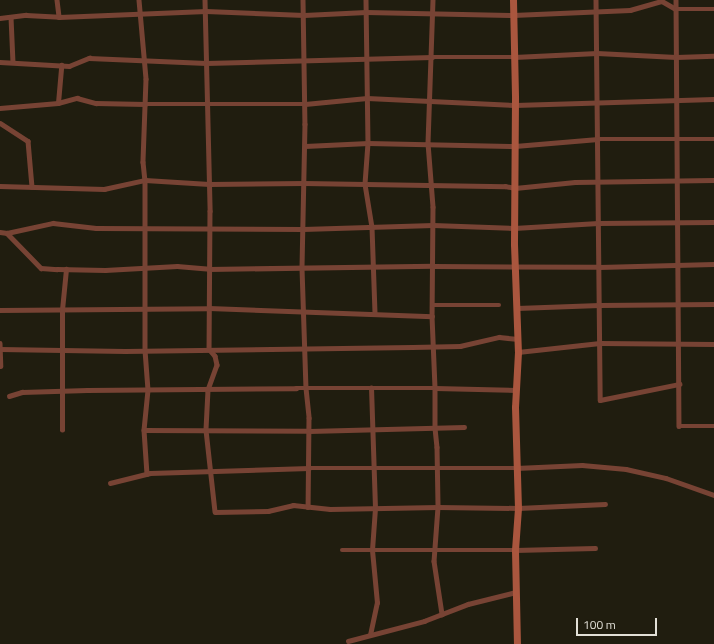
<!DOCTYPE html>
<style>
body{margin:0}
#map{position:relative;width:714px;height:644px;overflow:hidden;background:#201d0f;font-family:"Titillium Web",sans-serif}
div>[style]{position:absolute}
.street>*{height:4.5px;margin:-2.25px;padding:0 2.25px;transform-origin:2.25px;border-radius:2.25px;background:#774334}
.secondary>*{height:7px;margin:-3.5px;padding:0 3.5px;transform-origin:3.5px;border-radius:3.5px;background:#aa563e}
span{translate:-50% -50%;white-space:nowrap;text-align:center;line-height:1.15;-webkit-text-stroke:3.5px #201d0f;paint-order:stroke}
.scale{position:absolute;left:576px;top:618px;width:81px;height:18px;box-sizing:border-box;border:2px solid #e2e0d7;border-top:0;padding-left:5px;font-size:12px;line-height:14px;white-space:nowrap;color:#e2e0d7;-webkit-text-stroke:3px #201d0f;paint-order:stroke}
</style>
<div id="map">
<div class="street">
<i style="left:57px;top:0;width:17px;rotate:83deg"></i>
<i style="left:139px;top:0;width:79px;rotate:84.9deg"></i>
<i style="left:146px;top:79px;width:83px;rotate:92.1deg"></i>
<i style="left:143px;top:162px;width:18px;rotate:84deg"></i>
<i style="left:145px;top:180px;width:170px;rotate:90deg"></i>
<i style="left:145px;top:350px;width:40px;rotate:85.7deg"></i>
<i style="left:148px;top:390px;width:40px;rotate:95.7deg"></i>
<i style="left:144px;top:430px;width:44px;rotate:86.1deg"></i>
<i style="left:205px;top:0;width:211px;rotate:88.6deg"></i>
<i style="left:210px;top:211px;width:138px;rotate:90.4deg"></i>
<i style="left:209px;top:349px;width:9px;rotate:49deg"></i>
<i style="left:215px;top:356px;width:9px;rotate:77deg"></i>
<i style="left:217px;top:365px;width:27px;rotate:110deg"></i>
<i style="left:208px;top:390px;width:40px;rotate:92.9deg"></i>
<i style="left:206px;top:430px;width:82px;rotate:83.7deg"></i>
<i style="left:215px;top:512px;width:53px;rotate:-1.1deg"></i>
<i style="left:268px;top:511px;width:26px;rotate:-13deg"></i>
<i style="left:293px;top:505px;width:37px;rotate:6deg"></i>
<i style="left:330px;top:509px;width:108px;rotate:-1.1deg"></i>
<i style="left:438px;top:507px;width:80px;rotate:0.7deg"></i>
<i style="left:518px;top:508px;width:87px;rotate:-2.6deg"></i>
<i style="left:303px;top:0;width:124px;rotate:89.1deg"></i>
<i style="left:305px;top:124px;width:144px;rotate:91.2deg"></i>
<i style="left:302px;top:268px;width:120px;rotate:88.1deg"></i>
<i style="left:306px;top:388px;width:30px;rotate:84deg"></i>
<i style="left:309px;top:418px;width:89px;rotate:90.6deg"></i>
<i style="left:366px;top:0;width:143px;rotate:89.2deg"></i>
<i style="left:368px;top:143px;width:41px;rotate:94.2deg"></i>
<i style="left:365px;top:184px;width:44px;rotate:80.8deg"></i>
<i style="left:372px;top:227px;width:87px;rotate:88deg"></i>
<i style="left:433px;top:0;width:143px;rotate:92deg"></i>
<i style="left:428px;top:143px;width:64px;rotate:85.5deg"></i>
<i style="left:433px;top:207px;width:109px;rotate:90.5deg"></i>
<i style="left:432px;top:316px;width:72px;rotate:87.6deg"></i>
<i style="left:435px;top:388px;width:40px;rotate:90deg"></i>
<i style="left:435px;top:428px;width:19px;rotate:84deg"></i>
<i style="left:437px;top:447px;width:60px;rotate:89deg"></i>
<i style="left:438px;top:507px;width:54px;rotate:94.2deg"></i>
<i style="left:434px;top:561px;width:54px;rotate:81.4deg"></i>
<i style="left:596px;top:0;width:400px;rotate:89.4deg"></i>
<i style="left:600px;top:400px;width:81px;rotate:-11.4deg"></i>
<i style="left:676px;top:0;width:426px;rotate:89.6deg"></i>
<i style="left:679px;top:426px;width:35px"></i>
<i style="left:11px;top:17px;width:45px;rotate:87.5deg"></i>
<i style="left:0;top:18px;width:26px;rotate:-7deg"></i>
<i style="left:26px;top:15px;width:33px;rotate:3deg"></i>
<i style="left:59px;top:17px;width:147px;rotate:-2.3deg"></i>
<i style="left:206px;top:11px;width:98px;rotate:2.3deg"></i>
<i style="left:304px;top:15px;width:62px;rotate:-2.8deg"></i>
<i style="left:366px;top:12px;width:147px;rotate:1.2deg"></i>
<i style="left:513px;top:15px;width:117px;rotate:-2.4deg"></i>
<i style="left:630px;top:10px;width:33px;rotate:-16deg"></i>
<i style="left:662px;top:1px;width:16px;rotate:30deg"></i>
<i style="left:676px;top:9px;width:38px"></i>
<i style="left:0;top:62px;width:69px;rotate:3.3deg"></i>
<i style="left:69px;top:66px;width:22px;rotate:-22deg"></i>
<i style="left:89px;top:58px;width:117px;rotate:2.4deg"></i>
<i style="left:206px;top:63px;width:226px;rotate:-1.5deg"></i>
<i style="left:432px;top:57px;width:82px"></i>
<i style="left:514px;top:57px;width:83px;rotate:-2.8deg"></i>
<i style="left:597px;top:53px;width:79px;rotate:2.9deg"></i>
<i style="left:676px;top:57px;width:38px;rotate:-2deg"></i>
<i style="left:58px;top:103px;width:38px;rotate:-85deg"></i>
<i style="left:0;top:108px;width:58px;rotate:-4.9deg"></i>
<i style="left:58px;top:103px;width:20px;rotate:-15deg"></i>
<i style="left:77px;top:98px;width:20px;rotate:15deg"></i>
<i style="left:96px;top:103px;width:49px;rotate:1.2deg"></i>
<i style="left:145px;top:104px;width:160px"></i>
<i style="left:305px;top:104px;width:62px;rotate:-5.5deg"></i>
<i style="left:367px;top:98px;width:148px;rotate:2.7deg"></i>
<i style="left:515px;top:105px;width:199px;rotate:-1.7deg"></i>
<i style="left:0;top:123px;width:33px;rotate:33deg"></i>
<i style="left:28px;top:141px;width:46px;rotate:85deg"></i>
<i style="left:305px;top:146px;width:63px;rotate:-2.7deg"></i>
<i style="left:368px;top:143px;width:147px;rotate:1.2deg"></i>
<i style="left:515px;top:146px;width:83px;rotate:-4.8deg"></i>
<i style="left:598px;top:139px;width:116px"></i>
<i style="left:0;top:186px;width:104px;rotate:1.7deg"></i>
<i style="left:104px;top:189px;width:42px;rotate:-12.4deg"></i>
<i style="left:145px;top:180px;width:64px;rotate:3.6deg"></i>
<i style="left:209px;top:184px;width:95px;rotate:-0.6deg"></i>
<i style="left:304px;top:183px;width:201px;rotate:0.9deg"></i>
<i style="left:505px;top:186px;width:10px;rotate:11deg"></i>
<i style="left:515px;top:188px;width:60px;rotate:-5.7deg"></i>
<i style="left:575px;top:182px;width:139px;rotate:-0.8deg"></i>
<i style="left:0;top:232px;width:7px;rotate:8deg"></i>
<i style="left:7px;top:233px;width:47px;rotate:-12.3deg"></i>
<i style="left:53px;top:223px;width:43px;rotate:6.6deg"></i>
<i style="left:96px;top:228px;width:207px;rotate:0.3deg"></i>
<i style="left:303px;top:229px;width:130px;rotate:-1.8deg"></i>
<i style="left:433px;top:225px;width:81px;rotate:2.1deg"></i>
<i style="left:514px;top:228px;width:84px;rotate:-3.4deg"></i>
<i style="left:598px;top:223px;width:116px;rotate:-0.5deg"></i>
<i style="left:7px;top:233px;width:49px;rotate:45.8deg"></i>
<i style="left:41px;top:268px;width:16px;rotate:4deg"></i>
<i style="left:57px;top:269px;width:48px;rotate:1.2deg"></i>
<i style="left:105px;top:270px;width:72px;rotate:-3.2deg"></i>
<i style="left:177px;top:266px;width:32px;rotate:5deg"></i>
<i style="left:209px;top:269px;width:224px;rotate:-0.8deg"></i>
<i style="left:433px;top:266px;width:166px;rotate:0.3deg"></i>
<i style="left:599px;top:267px;width:115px;rotate:-1.5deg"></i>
<i style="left:433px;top:305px;width:66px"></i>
<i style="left:517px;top:308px;width:82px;rotate:-2.1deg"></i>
<i style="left:599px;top:305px;width:115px;rotate:-0.5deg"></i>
<i style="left:0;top:310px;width:209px;rotate:-0.5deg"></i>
<i style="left:209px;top:308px;width:223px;rotate:2.1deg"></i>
<i style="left:0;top:343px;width:23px;rotate:88deg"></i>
<i style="left:0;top:349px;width:125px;rotate:0.9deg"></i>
<i style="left:125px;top:351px;width:287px;rotate:-0.8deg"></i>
<i style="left:412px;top:347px;width:48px;rotate:-1.2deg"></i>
<i style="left:460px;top:346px;width:40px;rotate:-13deg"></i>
<i style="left:499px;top:337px;width:19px;rotate:6deg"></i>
<i style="left:518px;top:352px;width:82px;rotate:-6.3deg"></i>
<i style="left:600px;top:343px;width:114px;rotate:0.5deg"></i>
<i style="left:9px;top:396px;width:14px;rotate:-17deg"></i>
<i style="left:22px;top:392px;width:65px;rotate:-1.8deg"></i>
<i style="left:87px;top:390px;width:209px;rotate:-0.5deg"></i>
<i style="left:296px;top:388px;width:139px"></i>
<i style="left:435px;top:388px;width:81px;rotate:1.4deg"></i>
<i style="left:62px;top:430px;width:120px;rotate:-90deg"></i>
<i style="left:62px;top:310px;width:41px;rotate:-84.4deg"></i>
<i style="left:144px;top:430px;width:165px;rotate:0.3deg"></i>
<i style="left:309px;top:431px;width:155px;rotate:-1.5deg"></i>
<i style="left:110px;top:483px;width:41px;rotate:-14deg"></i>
<i style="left:150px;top:473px;width:159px;rotate:-1.8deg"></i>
<i style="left:309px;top:468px;width:207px"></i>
<i style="left:516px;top:468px;width:66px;rotate:-2.6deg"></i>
<i style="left:582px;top:465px;width:44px;rotate:5.2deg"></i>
<i style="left:626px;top:469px;width:41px;rotate:12.7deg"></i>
<i style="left:666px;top:478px;width:51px;rotate:19.5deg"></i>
<i style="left:342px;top:550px;width:173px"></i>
<i style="left:515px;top:550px;width:80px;rotate:-1.4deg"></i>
<i style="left:370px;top:635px;width:33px;rotate:-78deg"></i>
<i style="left:377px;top:603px;width:53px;rotate:-95.4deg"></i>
<i style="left:372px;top:550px;width:42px;rotate:-85.9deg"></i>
<i style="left:375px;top:508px;width:120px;rotate:-91.9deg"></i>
<i style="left:348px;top:641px;width:79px;rotate:-14.7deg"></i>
<i style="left:424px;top:621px;width:47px;rotate:-21.1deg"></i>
<i style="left:468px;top:604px;width:49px;rotate:-14deg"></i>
</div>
<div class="secondary">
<i style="left:513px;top:0;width:99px;rotate:88.8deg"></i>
<i style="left:515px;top:99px;width:145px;rotate:90.4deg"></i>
<i style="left:514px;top:244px;width:108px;rotate:87.9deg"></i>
<i style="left:518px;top:352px;width:55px;rotate:93.1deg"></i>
<i style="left:515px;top:407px;width:101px;rotate:88.3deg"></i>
<i style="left:518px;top:508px;width:42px;rotate:94.1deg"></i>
<i style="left:515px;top:550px;width:94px;rotate:88.8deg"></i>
</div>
<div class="scale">100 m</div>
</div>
